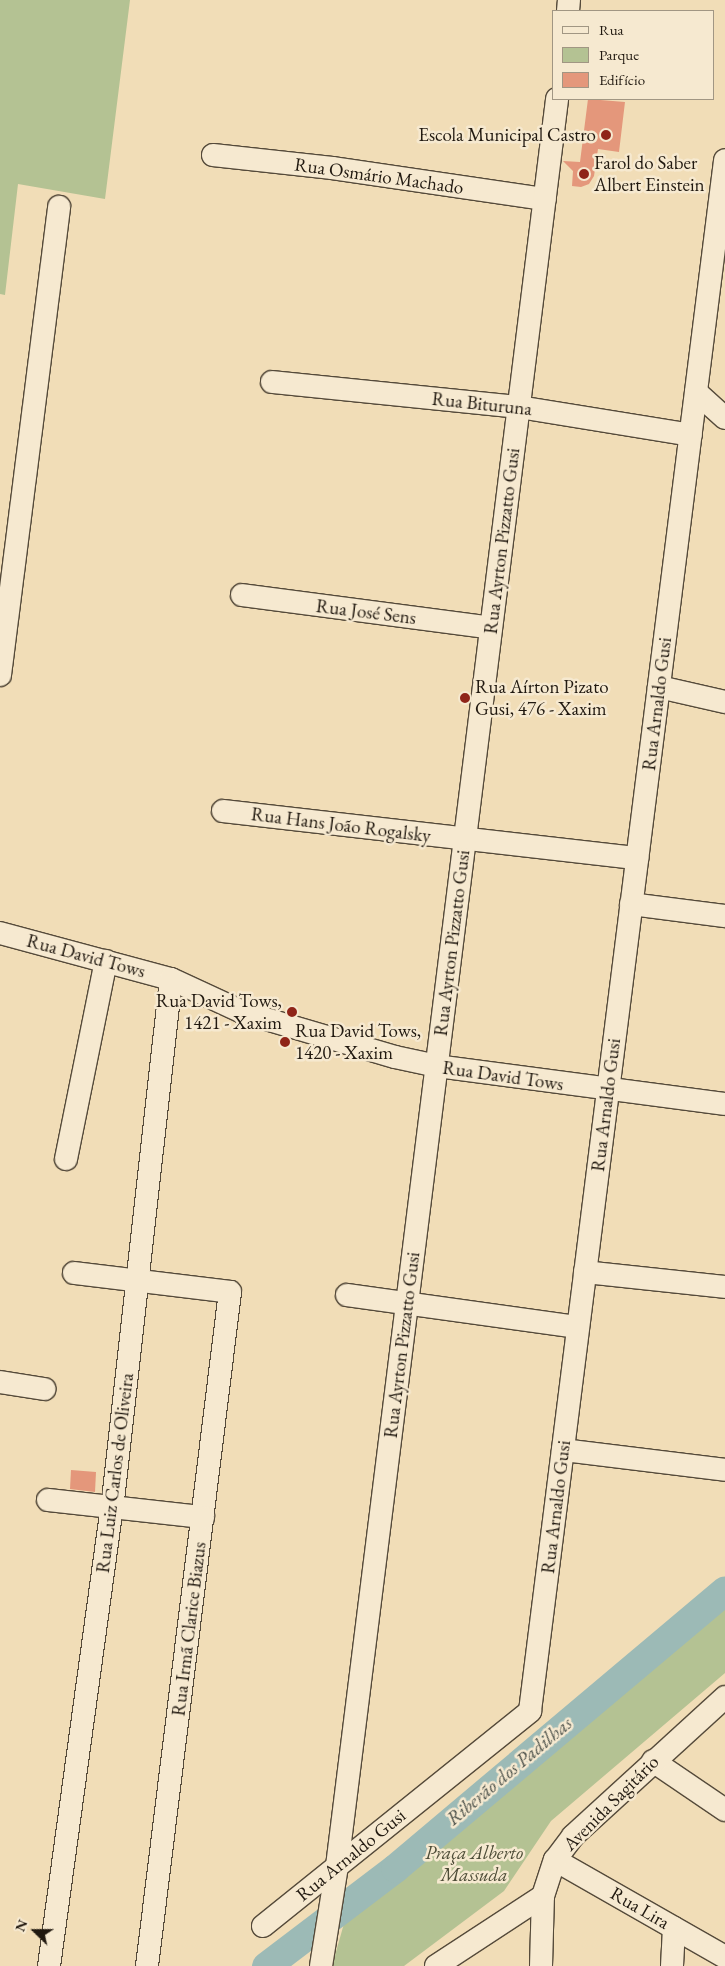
<!DOCTYPE html>
<meta charset="utf-8">
<style>
body{margin:0}
#map{position:relative;width:725px;height:1966px;overflow:hidden;background:#f1ddb7;font-family:"EB Garamond",serif}
div>[style]{position:absolute}
.green>*{inset:0;background:#b4c293}
.river>*{height:29px;margin:-14.5px;padding:0 14.5px;transform-origin:14.5px;border-radius:14.5px;background:#9cbab6}
.building>*{inset:0;background:#e4977b}
.roads{filter:drop-shadow(1px 0 #554a3a) drop-shadow(-1px 0 #554a3a) drop-shadow(0 1px #554a3a) drop-shadow(0 -1px #554a3a)}
.minor>*{height:22px;margin:-11px;padding:0 11px;transform-origin:11px;border-radius:11px;background:#f6e9d0}
.dots>*{width:14px;height:14px;translate:-50% -50%;box-sizing:border-box;border:2px solid #f6e9d0;border-radius:50%}
span{translate:-50% -50%;white-space:nowrap;text-align:center;line-height:1.15;-webkit-text-stroke:5px #f6e9d0;paint-order:stroke}
.poi-label{font-size:19px;color:#211910}
.right{translate:-100% -50%;text-align:right}
.left{translate:0 -50%;text-align:left}
.street-label{font-size:19px;color:#211910}
.park-label{font-size:19px;color:#4d4c37;font-style:italic}
.water-label{font-size:20px;color:#4c514a;font-style:italic}
.legend{position:absolute;left:552px;top:10px;width:162px;height:90px;box-sizing:border-box;background:#f6e9d0;border:1px solid #a19683;margin:0;padding:6px 9px;list-style:none;font-size:15px;color:#211910}
.legend li{display:flex;align-items:center;gap:10px;height:25px}
.legend b{width:25px;border:1px solid #a19683}
.north{position:absolute;left:10px;top:1906px;width:50px;height:50px;-webkit-text-stroke:4px #f6e9d0;paint-order:stroke;rotate:292deg;font-size:14px;font-weight:700;line-height:20px;text-align:center;color:#211910}
.north::after{content:'';display:block;margin:auto;width:18px;height:22px;background:#211910;clip-path:polygon(50% 0,100% 100%,50% 72%,0 100%)}
</style>
<div id="map">
<div class="green">
<i style="clip-path:polygon(0 0,130px 0,105px 199px,18px 184px,5px 295px,0 294px)"></i>
<i style="clip-path:polygon(725px 1600px,725px 1673px,551px 1821px,504px 1891px,404px 1966px,332px 1966px,345px 1920px,355px 1909px)"></i>
</div>
<div class="river">
<i style="left:266px;top:1966px;width:162px;rotate:-37.2deg"></i>
<i style="left:395px;top:1868px;width:431px;rotate:-40.1deg"></i>
</div>
<div class="building">
<i style="clip-path:polygon(588px 99px,625px 102px,619px 152px,598px 149px,594px 176px,589px 184px,581px 187px,572px 186px,573px 171px,563px 161px,580px 162px)"></i>
<i style="clip-path:polygon(71px 1470px,96px 1472px,95px 1492px,70px 1489px)"></i>
</div>
<div class="roads">
<div class="minor">
<i style="left:568px;top:11px;width:11px;rotate:-85deg"></i>
<i style="left:213px;top:155px;width:120px;rotate:6.2deg"></i>
<i style="left:332px;top:168px;width:215px;rotate:8.3deg"></i>
<i style="left:272px;top:382px;width:248px;rotate:5.8deg"></i>
<i style="left:519px;top:407px;width:174px;rotate:9.2deg"></i>
<i style="left:696px;top:392px;width:39px;rotate:42deg"></i>
<i style="left:242px;top:595px;width:251px;rotate:7.5deg"></i>
<i style="left:0;top:675px;width:472px;rotate:-82.8deg"></i>
<i style="left:659px;top:687px;width:68px;rotate:12.8deg"></i>
<i style="left:223px;top:811px;width:417px;rotate:6.5deg"></i>
<i style="left:631px;top:904px;width:95px;rotate:7.3deg"></i>
<i style="left:0;top:933px;width:177px;rotate:15.1deg"></i>
<i style="left:171px;top:979px;width:78px;rotate:24.9deg"></i>
<i style="left:242px;top:1012px;width:159px;rotate:16.4deg"></i>
<i style="left:395px;top:1057px;width:43px;rotate:12.1deg"></i>
<i style="left:437px;top:1066px;width:290px;rotate:7.5deg"></i>
<i style="left:66px;top:1159px;width:202px;rotate:-78.6deg"></i>
<i style="left:585px;top:1272px;width:141px;rotate:6.1deg"></i>
<i style="left:74px;top:1273px;width:157px;rotate:6.9deg"></i>
<i style="left:230px;top:1292px;width:679px;rotate:97.02deg"></i>
<i style="left:347px;top:1295px;width:233px;rotate:7.9deg"></i>
<i style="left:0;top:1382px;width:45px;rotate:9deg"></i>
<i style="left:563px;top:1450px;width:163px;rotate:7deg"></i>
<i style="left:48px;top:1500px;width:156px;rotate:6.3deg"></i>
<i style="left:653px;top:1761px;width:87px;rotate:34.2deg"></i>
<i style="left:555px;top:1860px;width:196px;rotate:29.7deg"></i>
<i style="left:263px;top:1926px;width:343px;rotate:-38.8deg"></i>
<i style="left:530px;top:1711px;width:1563px;rotate:-82.83deg"></i>
<i style="left:49px;top:1966px;width:461px;rotate:-82.2deg"></i>
<i style="left:112px;top:1509px;width:533px;rotate:-83.65deg"></i>
<i style="left:321px;top:1966px;width:101px;rotate:-80.9deg"></i>
<i style="left:337px;top:1866px;width:1781px;rotate:-82.9deg"></i>
<i style="left:436px;top:1966px;width:128px;rotate:-33.2deg"></i>
<i style="left:543px;top:1896px;width:38px;rotate:-72deg"></i>
<i style="left:555px;top:1860px;width:30px;rotate:-53deg"></i>
<i style="left:573px;top:1836px;width:206px;rotate:-42.4deg"></i>
<i style="left:541px;top:1966px;width:70px;rotate:-88.4deg"></i>
<i style="left:672px;top:1966px;width:38px;rotate:-87deg"></i>
</div>
</div>
<div class="dots">
<i style="left:606px;top:135px;background:#8f2418"></i>
<i style="left:584px;top:174px;background:#8f2418"></i>
<i style="left:465px;top:698px;background:#8f2418"></i>
<i style="left:292px;top:1012px;background:#8f2418"></i>
<i style="left:285px;top:1042px;background:#8f2418"></i>
</div>
<div class="poi-label">
<span class="right" style="left:596px;top:135px">Escola Municipal Castro</span>
<span class="left" style="left:594px;top:174px">Farol do Saber<br>Albert Einstein</span>
<span class="left" style="left:475px;top:698px">Rua Aírton Pizato<br>Gusi, 476 - Xaxim</span>
<span class="right" style="left:282px;top:1012px">Rua David Tows,<br>1421 - Xaxim</span>
<span class="left" style="left:295px;top:1042px">Rua David Tows,<br>1420 - Xaxim</span>
</div>
<div class="street-label">
<span style="left:379px;top:176px;rotate:8deg">Rua Osmário Machado</span>
<span style="left:482px;top:404px;rotate:6deg">Rua Bituruna</span>
<span style="left:502px;top:541px;rotate:-83deg">Rua Ayrton Pizzatto Gusi</span>
<span style="left:366px;top:612px;rotate:7deg">Rua José Sens</span>
<span style="left:657px;top:704px;rotate:-83deg">Rua Arnaldo Gusi</span>
<span style="left:341px;top:825px;rotate:7deg">Rua Hans João Rogalsky</span>
<span style="left:452px;top:943px;rotate:-83deg">Rua Ayrton Pizzatto Gusi</span>
<span style="left:86px;top:956px;rotate:15deg">Rua David Tows</span>
<span style="left:503px;top:1076px;rotate:8deg">Rua David Tows</span>
<span style="left:606px;top:1105px;rotate:-83deg">Rua Arnaldo Gusi</span>
<span style="left:402px;top:1345px;rotate:-83deg">Rua Ayrton Pizzatto Gusi</span>
<span style="left:115px;top:1473px;rotate:-83deg">Rua Luiz Carlos de Oliveira</span>
<span style="left:556px;top:1507px;rotate:-83deg">Rua Arnaldo Gusi</span>
<span style="left:189px;top:1629px;rotate:-83deg">Rua Irmã Clarice Biazus</span>
<span style="left:611px;top:1803px;rotate:-45deg">Avenida Sagitário</span>
<span style="left:351px;top:1855px;rotate:-39deg">Rua Arnaldo Gusi</span>
<span style="left:640px;top:1908px;rotate:30deg">Rua Lira</span>
</div>
<div class="park-label">
<span style="left:474px;top:1864px">Praça Alberto<br>Massuda</span>
</div>
<div class="water-label">
<span style="left:509px;top:1771px;rotate:-40deg">Riberão dos Padilhas</span>
</div>
<ul class="legend">
<li><b style="height:6px;background:#f6e9d0"></b>Rua</li>
<li><b style="height:14px;background:#b4c293"></b>Parque</li>
<li><b style="height:14px;background:#e4977b"></b>Edifício</li>
</ul>
<div class="north">N</div>
</div>
